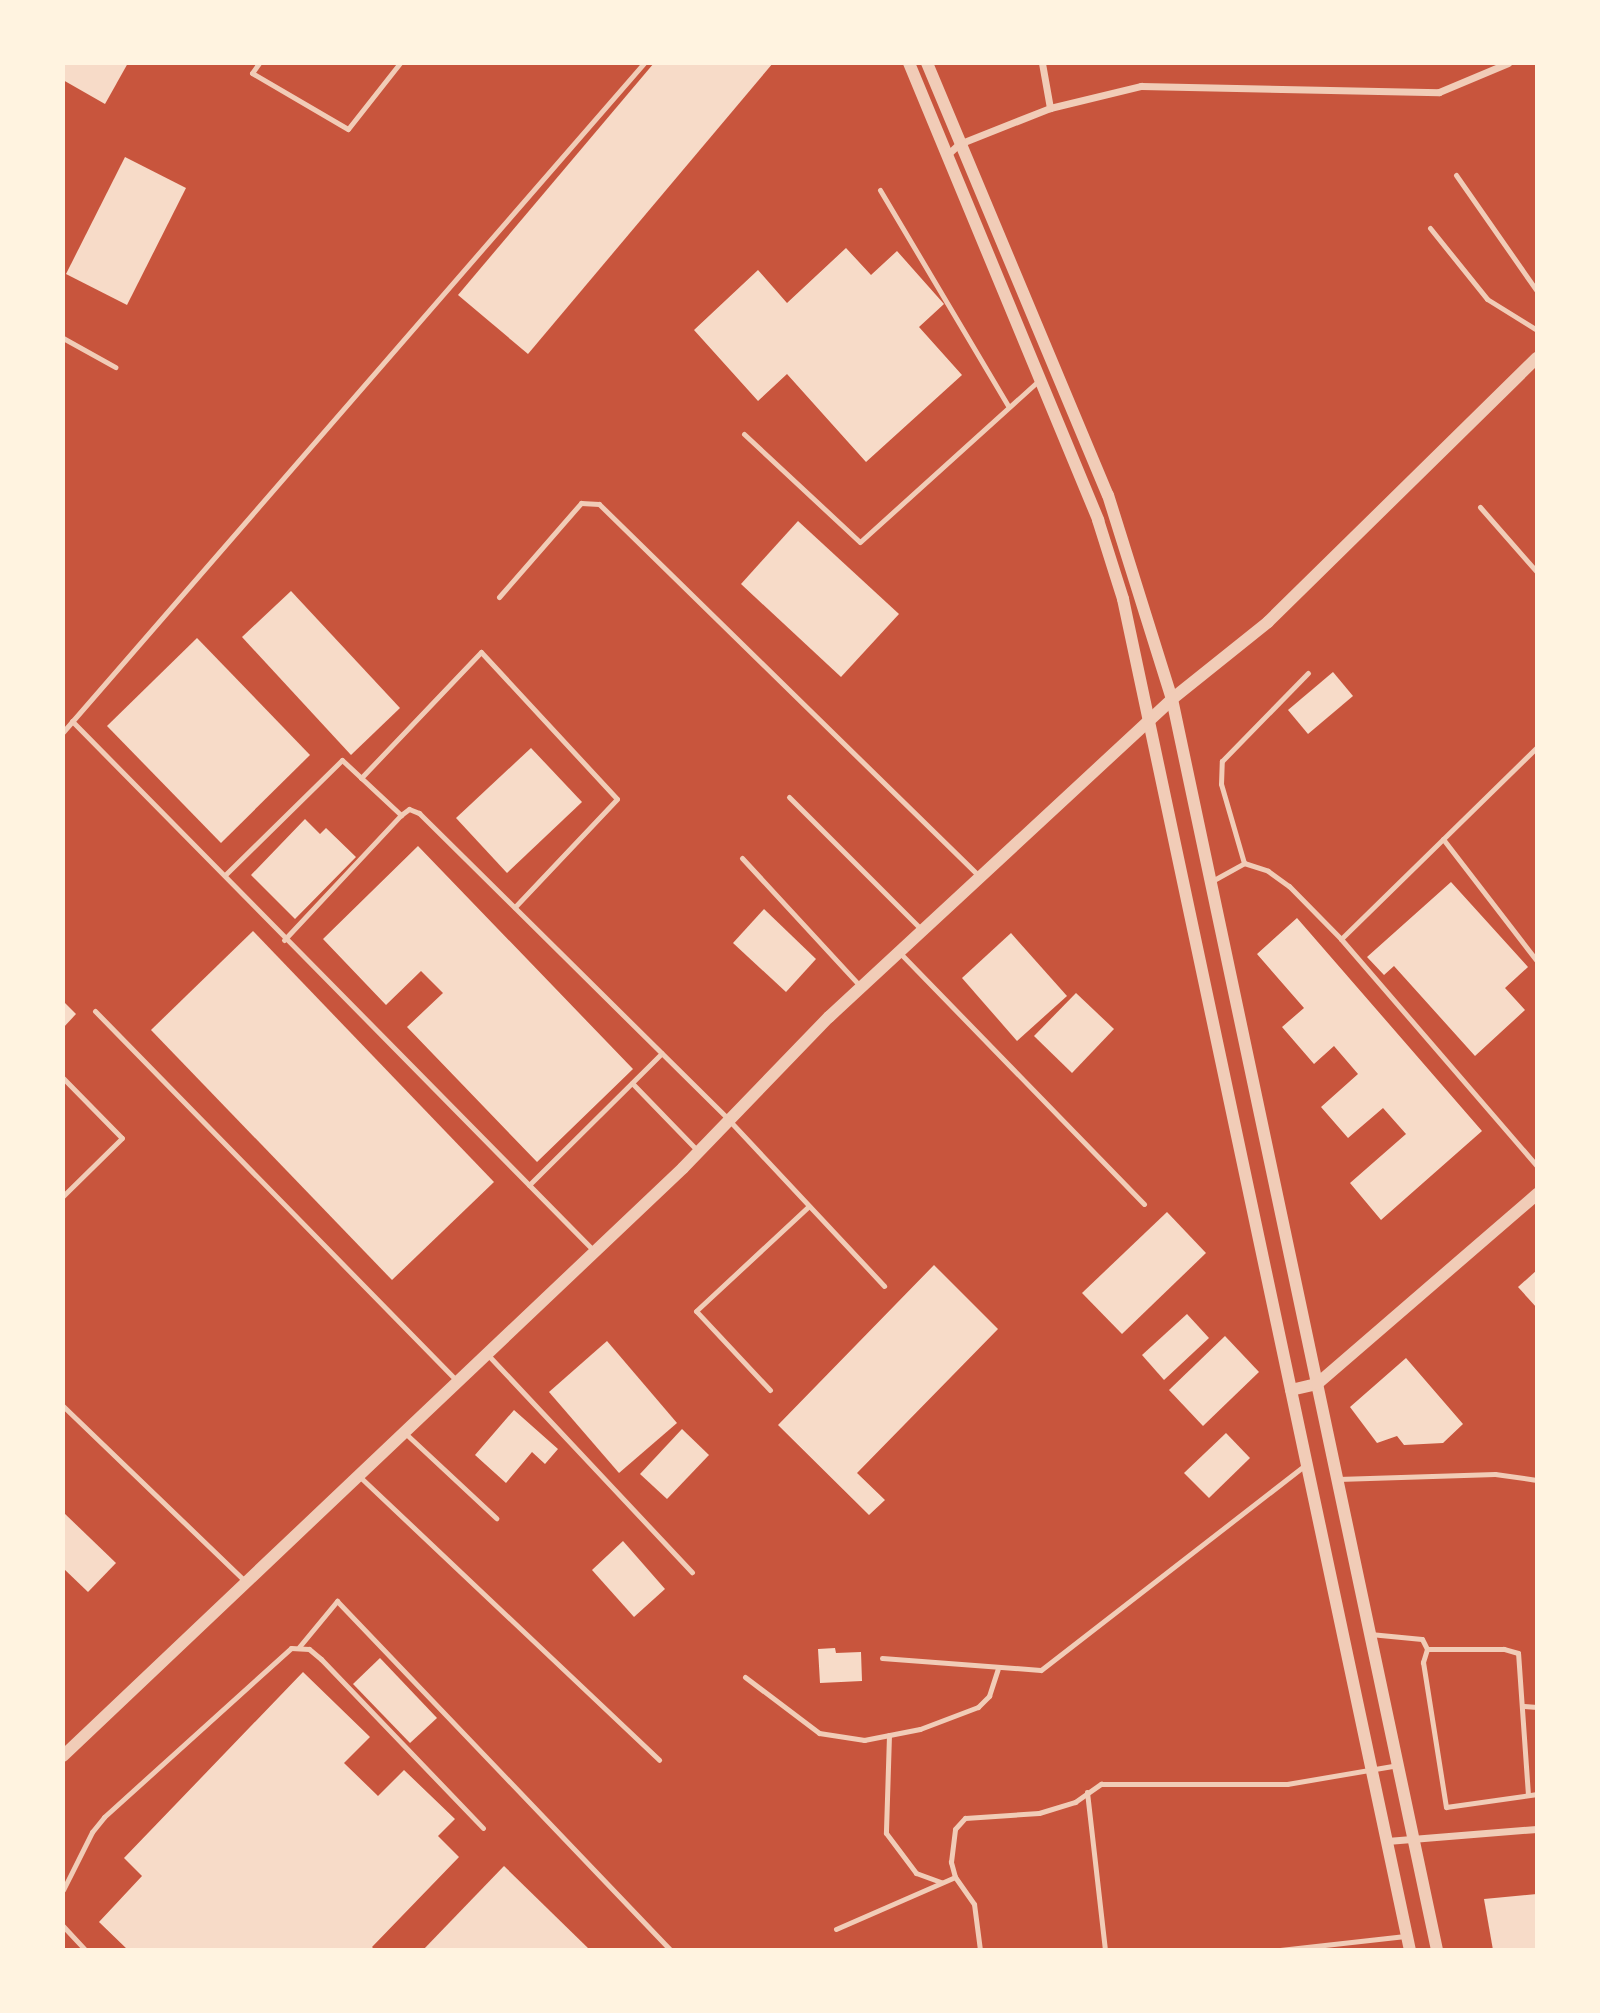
<!DOCTYPE html>
<style>
body{margin:0}
#map{position:relative;width:1600px;height:2013px;overflow:hidden;background:#c8553d;font-family:Georgia,serif}
div>[style]{position:absolute}
.building>*{inset:0;background:#f7dbc8}
.service>*{height:5px;margin:-2.5px;padding:0 2.5px;transform-origin:2.5px;border-radius:2.5px;background:#f1ccb7}
.minor>*{height:7px;margin:-3.5px;padding:0 3.5px;transform-origin:3.5px;border-radius:3.5px;background:#f1ccb7}
.tertiary>*{height:12px;margin:-6px;padding:0 6px;transform-origin:6px;border-radius:6px;background:#f1ccb7}
span{translate:-50% -50%;white-space:nowrap;text-align:center;line-height:1.15;-webkit-text-stroke:5px #fff3e0;paint-order:stroke}
.frame{position:absolute;inset:0;border:65px solid #fff3e0;pointer-events:none}
</style>
<div id="map">
<div class="building">
<i style="clip-path:polygon(63px 63px,128px 63px,105px 104px,63px 80px)"></i>
<i style="clip-path:polygon(654px 63px,773px 63px,528px 354px,458px 295px)"></i>
<i style="clip-path:polygon(125px 157px,186px 188px,127px 305px,66px 274px)"></i>
<i style="clip-path:polygon(846px 248px,871px 275px,897px 251px,944px 304px,919px 327px,962px 375px,866px 462px,787px 374px,758px 401px,694px 330px,758px 270px,787px 303px)"></i>
<i style="clip-path:polygon(798px 521px,899px 614px,841px 677px,741px 584px)"></i>
<i style="clip-path:polygon(291px 591px,400px 708px,351px 755px,242px 637px)"></i>
<i style="clip-path:polygon(197px 638px,310px 755px,221px 843px,107px 726px)"></i>
<i style="clip-path:polygon(1333px 672px,1353px 696px,1308px 734px,1288px 710px)"></i>
<i style="clip-path:polygon(531px 748px,582px 802px,507px 873px,456px 818px)"></i>
<i style="clip-path:polygon(305px 819px,320px 834px,326px 828px,356px 857px,295px 919px,251px 875px)"></i>
<i style="clip-path:polygon(418px 846px,633px 1069px,537px 1162px,407px 1027px,443px 993px,421px 971px,386px 1005px,323px 939px)"></i>
<i style="clip-path:polygon(1451px 882px,1528px 967px,1505px 988px,1525px 1010px,1475px 1056px,1394px 966px,1384px 975px,1367px 957px)"></i>
<i style="clip-path:polygon(764px 909px,816px 959px,786px 992px,733px 943px)"></i>
<i style="clip-path:polygon(1297px 918px,1482px 1131px,1381px 1220px,1350px 1183px,1406px 1134px,1383px 1108px,1348px 1138px,1321px 1107px,1358px 1074px,1334px 1046px,1314px 1064px,1282px 1027px,1304px 1008px,1257px 954px)"></i>
<i style="clip-path:polygon(253px 931px,494px 1182px,392px 1280px,151px 1030px)"></i>
<i style="clip-path:polygon(1011px 933px,1067px 996px,1017px 1041px,962px 978px)"></i>
<i style="clip-path:polygon(1076px 993px,1114px 1029px,1072px 1073px,1034px 1036px)"></i>
<i style="clip-path:polygon(63px 1001px,76px 1014px,63px 1028px)"></i>
<i style="clip-path:polygon(1167px 1212px,1206px 1253px,1122px 1334px,1082px 1293px)"></i>
<i style="clip-path:polygon(934px 1265px,998px 1329px,857px 1473px,885px 1500px,869px 1515px,778px 1425px)"></i>
<i style="clip-path:polygon(1537px 1270px,1537px 1308px,1518px 1287px)"></i>
<i style="clip-path:polygon(1187px 1314px,1209px 1338px,1164px 1380px,1142px 1355px)"></i>
<i style="clip-path:polygon(1225px 1336px,1259px 1372px,1203px 1426px,1169px 1390px)"></i>
<i style="clip-path:polygon(607px 1341px,677px 1423px,619px 1473px,549px 1392px)"></i>
<i style="clip-path:polygon(1406px 1358px,1463px 1424px,1443px 1443px,1404px 1445px,1397px 1436px,1377px 1443px,1350px 1407px)"></i>
<i style="clip-path:polygon(514px 1410px,558px 1449px,545px 1464px,532px 1452px,506px 1483px,475px 1455px)"></i>
<i style="clip-path:polygon(682px 1429px,709px 1455px,667px 1499px,640px 1474px)"></i>
<i style="clip-path:polygon(1226px 1433px,1250px 1458px,1209px 1498px,1184px 1473px)"></i>
<i style="clip-path:polygon(63px 1512px,116px 1563px,88px 1592px,63px 1568px)"></i>
<i style="clip-path:polygon(623px 1541px,665px 1589px,634px 1617px,592px 1570px)"></i>
<i style="clip-path:polygon(835px 1648px,836px 1653px,861px 1652px,862px 1681px,820px 1683px,818px 1649px)"></i>
<i style="clip-path:polygon(380px 1658px,437px 1718px,410px 1743px,353px 1684px)"></i>
<i style="clip-path:polygon(303px 1672px,370px 1737px,344px 1763px,378px 1796px,404px 1770px,455px 1819px,438px 1836px,459px 1857px,372px 1947px,375px 1950px,128px 1950px,99px 1922px,142px 1876px,124px 1858px)"></i>
<i style="clip-path:polygon(504px 1866px,590px 1950px,423px 1950px)"></i>
<i style="clip-path:polygon(1537px 1894px,1537px 1950px,1493px 1950px,1484px 1899px)"></i>
</div>
<div class="service">
<i style="left:259px;top:63px;width:12px;rotate:125deg"></i>
<i style="left:252px;top:73px;width:111px;rotate:30.3deg"></i>
<i style="left:348px;top:129px;width:84px;rotate:-51.8deg"></i>
<i style="left:1456px;top:175px;width:141px;rotate:55.1deg"></i>
<i style="left:880px;top:190px;width:252px;rotate:59.3deg"></i>
<i style="left:1430px;top:228px;width:91px;rotate:51.2deg"></i>
<i style="left:1487px;top:299px;width:59px;rotate:31.8deg"></i>
<i style="left:63px;top:338px;width:60px;rotate:29.1deg"></i>
<i style="left:744px;top:434px;width:158px;rotate:43deg"></i>
<i style="left:860px;top:542px;width:239px;rotate:-42.1deg"></i>
<i style="left:1480px;top:507px;width:86px;rotate:48.8deg"></i>
<i style="left:499px;top:597px;width:125px;rotate:-48.9deg"></i>
<i style="left:581px;top:503px;width:18px;rotate:3deg"></i>
<i style="left:599px;top:504px;width:532px;rotate:44.39deg"></i>
<i style="left:72px;top:721px;width:745px;rotate:45.43deg"></i>
<i style="left:63px;top:732px;width:886px;rotate:-49.03deg"></i>
<i style="left:361px;top:778px;width:174px;rotate:-46.4deg"></i>
<i style="left:481px;top:652px;width:200px;rotate:47.2deg"></i>
<i style="left:617px;top:799px;width:149px;rotate:133.4deg"></i>
<i style="left:789px;top:797px;width:188px;rotate:45deg"></i>
<i style="left:1443px;top:839px;width:154px;rotate:52.4deg"></i>
<i style="left:742px;top:858px;width:176px;rotate:47.3deg"></i>
<i style="left:1244px;top:863px;width:82px;rotate:-106.2deg"></i>
<i style="left:1221px;top:784px;width:23px;rotate:-88deg"></i>
<i style="left:1222px;top:761px;width:123px;rotate:-45.7deg"></i>
<i style="left:225px;top:875px;width:164px;rotate:-44.5deg"></i>
<i style="left:342px;top:760px;width:81px;rotate:43deg"></i>
<i style="left:1212px;top:881px;width:37px;rotate:-29deg"></i>
<i style="left:1244px;top:863px;width:25px;rotate:18deg"></i>
<i style="left:1268px;top:871px;width:26px;rotate:36deg"></i>
<i style="left:1289px;top:886px;width:74px;rotate:45.5deg"></i>
<i style="left:1341px;top:939px;width:300px;rotate:49.2deg"></i>
<i style="left:1341px;top:939px;width:274px;rotate:-44.4deg"></i>
<i style="left:284px;top:940px;width:171px;rotate:-46.9deg"></i>
<i style="left:401px;top:815px;width:10px;rotate:-37deg"></i>
<i style="left:409px;top:809px;width:11px;rotate:22deg"></i>
<i style="left:419px;top:813px;width:433px;rotate:44.7deg"></i>
<i style="left:727px;top:1118px;width:230px;rotate:46.9deg"></i>
<i style="left:900px;top:953px;width:350px;rotate:45.8deg"></i>
<i style="left:95px;top:1011px;width:516px;rotate:45.63deg"></i>
<i style="left:63px;top:1078px;width:84px;rotate:45.5deg"></i>
<i style="left:122px;top:1138px;width:83px;rotate:135.5deg"></i>
<i style="left:632px;top:1083px;width:95px;rotate:45.9deg"></i>
<i style="left:529px;top:1185px;width:187px;rotate:-44.8deg"></i>
<i style="left:488px;top:1355px;width:298px;rotate:46.8deg"></i>
<i style="left:770px;top:1390px;width:108px;rotate:-133.1deg"></i>
<i style="left:696px;top:1311px;width:154px;rotate:-42.9deg"></i>
<i style="left:63px;top:1406px;width:252px;rotate:43.9deg"></i>
<i style="left:405px;top:1433px;width:125px;rotate:43deg"></i>
<i style="left:359px;top:1476px;width:413px;rotate:43.4deg"></i>
<i style="left:1338px;top:1479px;width:157px;rotate:-1.8deg"></i>
<i style="left:1495px;top:1474px;width:42px;rotate:8.1deg"></i>
<i style="left:1370px;top:1634px;width:52px;rotate:5.5deg"></i>
<i style="left:1422px;top:1639px;width:11px;rotate:63deg"></i>
<i style="left:299px;top:1647px;width:60px;rotate:-50.4deg"></i>
<i style="left:337px;top:1601px;width:483px;rotate:46.3deg"></i>
<i style="left:882px;top:1658px;width:159px;rotate:4.3deg"></i>
<i style="left:1041px;top:1670px;width:336px;rotate:-37.8deg"></i>
<i style="left:745px;top:1677px;width:93px;rotate:37.1deg"></i>
<i style="left:819px;top:1733px;width:46px;rotate:8.8deg"></i>
<i style="left:864px;top:1740px;width:57px;rotate:-11.1deg"></i>
<i style="left:920px;top:1729px;width:62px;rotate:-20.8deg"></i>
<i style="left:978px;top:1707px;width:16px;rotate:-45deg"></i>
<i style="left:989px;top:1696px;width:28px;rotate:-72deg"></i>
<i style="left:1524px;top:1706px;width:13px;rotate:4deg"></i>
<i style="left:889px;top:1735px;width:98px;rotate:91.8deg"></i>
<i style="left:886px;top:1833px;width:50px;rotate:53.1deg"></i>
<i style="left:916px;top:1873px;width:27px;rotate:20deg"></i>
<i style="left:1087px;top:1792px;width:159px;rotate:83.5deg"></i>
<i style="left:1528px;top:1795px;width:142px;rotate:-94deg"></i>
<i style="left:1518px;top:1653px;width:15px;rotate:-164deg"></i>
<i style="left:1504px;top:1649px;width:77px;rotate:180deg"></i>
<i style="left:1427px;top:1649px;width:14px;rotate:107deg"></i>
<i style="left:1423px;top:1662px;width:147px;rotate:81deg"></i>
<i style="left:1446px;top:1807px;width:92px;rotate:-8.1deg"></i>
<i style="left:63px;top:1890px;width:65px;rotate:-63.4deg"></i>
<i style="left:92px;top:1832px;width:19px;rotate:-51deg"></i>
<i style="left:104px;top:1817px;width:252px;rotate:-42.1deg"></i>
<i style="left:291px;top:1648px;width:18px;rotate:3deg"></i>
<i style="left:309px;top:1649px;width:16px;rotate:40deg"></i>
<i style="left:321px;top:1659px;width:234px;rotate:46.2deg"></i>
<i style="left:63px;top:1926px;width:33px;rotate:47deg"></i>
<i style="left:836px;top:1929px;width:130px;rotate:-23.6deg"></i>
<i style="left:980px;top:1950px;width:46px;rotate:-97.4deg"></i>
<i style="left:974px;top:1904px;width:33px;rotate:-125deg"></i>
<i style="left:955px;top:1877px;width:16px;rotate:-105deg"></i>
<i style="left:951px;top:1862px;width:33px;rotate:-83deg"></i>
<i style="left:955px;top:1829px;width:15px;rotate:-48deg"></i>
<i style="left:965px;top:1818px;width:74px;rotate:-3.9deg"></i>
<i style="left:1039px;top:1813px;width:38px;rotate:-17deg"></i>
<i style="left:1075px;top:1802px;width:32px;rotate:-35deg"></i>
<i style="left:1101px;top:1784px;width:186px"></i>
<i style="left:1287px;top:1784px;width:113px;rotate:-9.7deg"></i>
<i style="left:1280px;top:1950px;width:126px;rotate:-6.4deg"></i>
</div>
<div class="minor">
<i style="left:1042px;top:63px;width:46px;rotate:79.9deg"></i>
<i style="left:947px;top:155px;width:16px;rotate:-43deg"></i>
<i style="left:959px;top:144px;width:98px;rotate:-21.6deg"></i>
<i style="left:1050px;top:108px;width:94px;rotate:-13.6deg"></i>
<i style="left:1141px;top:86px;width:298px;rotate:1.2deg"></i>
<i style="left:1439px;top:92px;width:75px;rotate:-22.8deg"></i>
<i style="left:1387px;top:1841px;width:150px;rotate:-4.6deg"></i>
</div>
<div class="tertiary">
<i style="left:909px;top:63px;width:495px;rotate:67.5deg"></i>
<i style="left:1098px;top:520px;width:83px;rotate:72.4deg"></i>
<i style="left:1123px;top:599px;width:1381px;rotate:78.01deg"></i>
<i style="left:927px;top:63px;width:468px;rotate:67.3deg"></i>
<i style="left:1108px;top:495px;width:214px;rotate:72.6deg"></i>
<i style="left:1172px;top:699px;width:1279px;rotate:78.04deg"></i>
<i style="left:1291px;top:1390px;width:27px;rotate:-13deg"></i>
<i style="left:1317px;top:1384px;width:291px;rotate:-40.8deg"></i>
<i style="left:63px;top:1756px;width:854px;rotate:-43.48deg"></i>
<i style="left:683px;top:1168px;width:210px;rotate:-46deg"></i>
<i style="left:829px;top:1017px;width:468px;rotate:-42.8deg"></i>
<i style="left:1172px;top:699px;width:123px;rotate:-38.7deg"></i>
<i style="left:1268px;top:622px;width:377px;rotate:-44.5deg"></i>
</div>
<div class="frame"></div>
</div>
